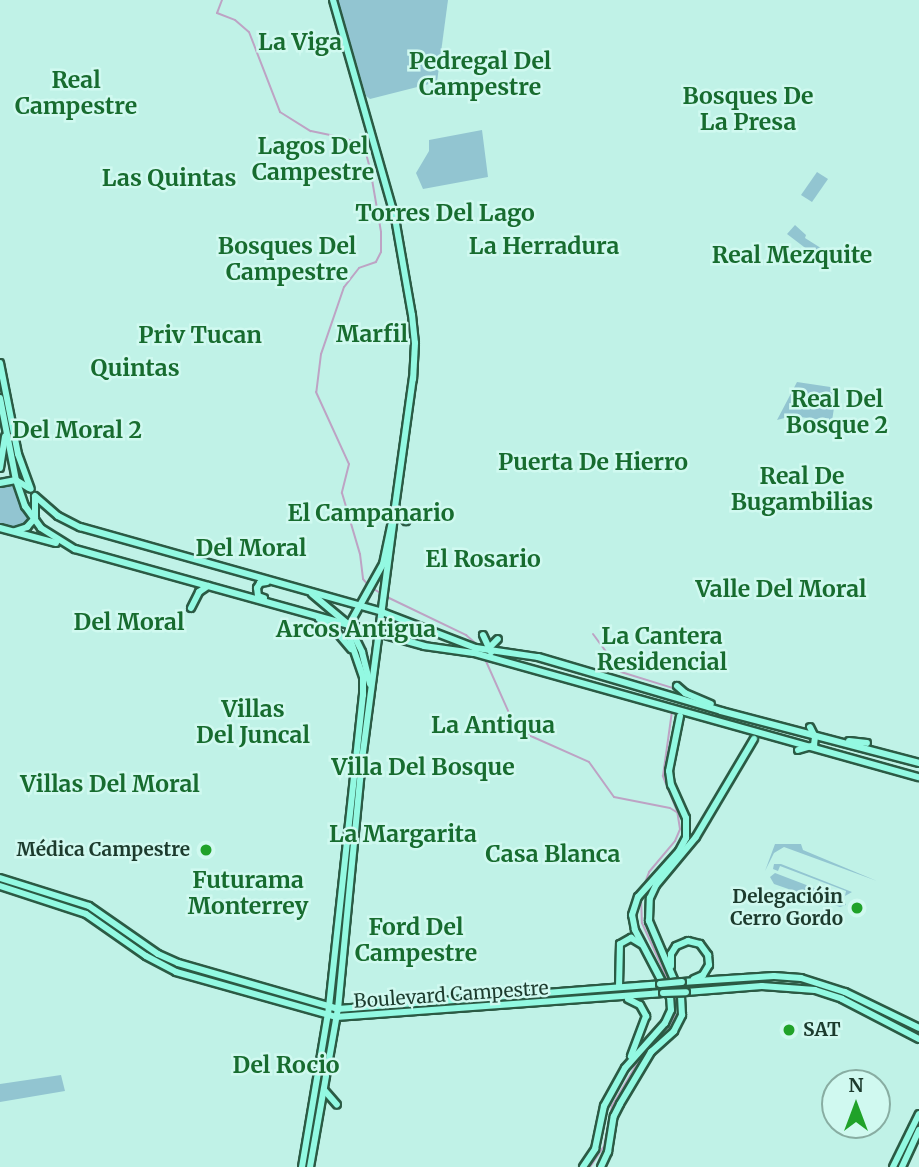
<!DOCTYPE html>
<meta charset="utf-8">
<style>
body{margin:0}
#map{position:relative;width:919px;height:1167px;overflow:hidden;background:#c0f2e7;font-family:Merriweather,serif}
div>[style]{position:absolute}
.green>*{inset:0;background:#92c5d1}
.stream>*{height:2px;margin:-1px;padding:0 1px;transform-origin:1px;border-radius:1px;background:#bda3c4}
.roads{filter:drop-shadow(2px 0 #2b5a44) drop-shadow(-2px 0 #2b5a44) drop-shadow(0 2px #2b5a44) drop-shadow(0 -2px #2b5a44)}
.major>*{height:6px;margin:-3px;padding:0 3px;transform-origin:3px;border-radius:3px;background:#93f9e2}
.bridges{filter:drop-shadow(2px 0 #2b5a44) drop-shadow(-2px 0 #2b5a44) drop-shadow(0 2px #2b5a44) drop-shadow(0 -2px #2b5a44)}
.major-bridge>*{height:6px;margin:-3px;padding:0 3px;transform-origin:3px;border-radius:3px;background:#93f9e2}
.dots>*{width:19px;height:19px;translate:-50% -50%;box-sizing:border-box;border:4px solid #d0f9f0;border-radius:50%}
span{translate:-50% -50%;white-space:nowrap;text-align:center;line-height:1.15;-webkit-text-stroke:5px #d0f9f0;paint-order:stroke}
.poi-label{font-size:19px;color:#1c3b2d;font-weight:700}
.right{translate:-100% -50%;text-align:right}
.left{translate:0 -50%;text-align:left}
.street-label{font-size:19px;color:#1c3b2d}
.quarter-label{font-size:23px;color:#176c2f;font-weight:700}
.north{position:absolute;left:821px;top:1069px;width:70px;height:70px;box-sizing:border-box;background:#d0f9f0;border:2px solid #88ada2;border-radius:50%;rotate:0deg;font-size:19px;font-weight:700;line-height:28px;text-align:center;color:#1c3b2d}
.north::after{content:'';display:block;margin:auto;width:24px;height:32px;background:#20a229;clip-path:polygon(50% 0,100% 100%,50% 72%,0 100%)}
</style>
<div id="map">
<div class="green">
<i style="clip-path:polygon(338px 0,448px 0,437px 82px,370px 99px,366px 96px)"></i>
<i style="clip-path:polygon(482px 130px,488px 177px,423px 189px,416px 173px,429px 151px,429px 140px)"></i>
<i style="clip-path:polygon(817px 172px,828px 179px,812px 202px,801px 195px)"></i>
<i style="clip-path:polygon(795px 225px,806px 235px,805px 238px,835px 257px,829px 266px,787px 234px)"></i>
<i style="clip-path:polygon(797px 382px,837px 388px,832px 421px,792px 416px,777px 420px)"></i>
<i style="clip-path:polygon(15px 483px,20px 502px,31px 520px,22px 527px,5px 528px,0 526px,0 486px)"></i>
<i style="clip-path:polygon(775px 844px,801px 844px,803px 850px,877px 881px,784px 847px,774px 853px,765px 871px)"></i>
<i style="clip-path:polygon(774px 864px,781px 864px,852px 892px,845px 896px,846px 891px,780px 866px,778px 871px,773px 869px)"></i>
<i style="clip-path:polygon(775px 873px,843px 899px,846px 905px,840px 907px,774px 884px,770px 877px)"></i>
<i style="clip-path:polygon(61px 1075px,65px 1091px,0 1102px,0 1084px)"></i>
</div>
<div class="stream">
<i style="left:222px;top:0;width:14px;rotate:111deg"></i>
<i style="left:217px;top:13px;width:19px;rotate:21deg"></i>
<i style="left:235px;top:20px;width:18px;rotate:41deg"></i>
<i style="left:249px;top:32px;width:86px;rotate:68.8deg"></i>
<i style="left:280px;top:112px;width:36px;rotate:32deg"></i>
<i style="left:311px;top:131px;width:34px;rotate:12deg"></i>
<i style="left:344px;top:138px;width:22px;rotate:22deg"></i>
<i style="left:364px;top:146px;width:23px;rotate:75deg"></i>
<i style="left:370px;top:168px;width:65px;rotate:80.2deg"></i>
<i style="left:381px;top:232px;width:20px;rotate:90deg"></i>
<i style="left:381px;top:252px;width:11px;rotate:117deg"></i>
<i style="left:376px;top:262px;width:18px;rotate:161deg"></i>
<i style="left:359px;top:268px;width:24px;rotate:128deg"></i>
<i style="left:344px;top:287px;width:71px;rotate:108.9deg"></i>
<i style="left:321px;top:354px;width:38px;rotate:97deg"></i>
<i style="left:316px;top:392px;width:79px;rotate:65.4deg"></i>
<i style="left:349px;top:464px;width:30px;rotate:104deg"></i>
<i style="left:342px;top:493px;width:64px;rotate:73.6deg"></i>
<i style="left:360px;top:554px;width:25px;rotate:83deg"></i>
<i style="left:363px;top:579px;width:8px;rotate:50deg"></i>
<i style="left:372px;top:588px;width:12px;rotate:31deg"></i>
<i style="left:387px;top:597px;width:88px;rotate:25.7deg"></i>
<i style="left:466px;top:635px;width:18px;rotate:41deg"></i>
<i style="left:593px;top:634px;width:47px;rotate:53.6deg"></i>
<i style="left:621px;top:672px;width:58px;rotate:17.2deg"></i>
<i style="left:676px;top:689px;width:6px;rotate:99deg"></i>
<i style="left:485px;top:659px;width:69px;rotate:66deg"></i>
<i style="left:513px;top:722px;width:16px;rotate:45deg"></i>
<i style="left:524px;top:733px;width:71px;rotate:24deg"></i>
<i style="left:589px;top:762px;width:43px;rotate:54.5deg"></i>
<i style="left:614px;top:797px;width:57px;rotate:11.1deg"></i>
<i style="left:670px;top:808px;width:9px;rotate:32deg"></i>
<i style="left:643px;top:888px;width:17px;rotate:-69deg"></i>
<i style="left:649px;top:872px;width:40px;rotate:-50deg"></i>
<i style="left:675px;top:841px;width:13px;rotate:-67deg"></i>
<i style="left:680px;top:829px;width:18px;rotate:-99deg"></i>
<i style="left:677px;top:811px;width:38px;rotate:-112deg"></i>
<i style="left:663px;top:776px;width:66px;rotate:-82.1deg"></i>
<i style="left:641px;top:897px;width:26px;rotate:88deg"></i>
<i style="left:642px;top:923px;width:63px;rotate:65.5deg"></i>
<i style="left:654px;top:1039px;width:19px;rotate:-39deg"></i>
<i style="left:669px;top:1027px;width:13px;rotate:-63deg"></i>
<i style="left:675px;top:1015px;width:20px;rotate:-90deg"></i>
<i style="left:590px;top:1167px;width:25px;rotate:-56deg"></i>
<i style="left:604px;top:1146px;width:41px;rotate:-78.7deg"></i>
<i style="left:612px;top:1106px;width:63px;rotate:-59.3deg"></i>
</div>
<div class="roads">
<div class="major">
<i style="left:333px;top:0;width:227px;rotate:74.1deg"></i>
<i style="left:395px;top:218px;width:98px;rotate:80.1deg"></i>
<i style="left:412px;top:315px;width:28px;rotate:84deg"></i>
<i style="left:415px;top:343px;width:36px;rotate:93deg"></i>
<i style="left:0;top:363px;width:93px;rotate:78.8deg"></i>
<i style="left:18px;top:454px;width:37px;rotate:70deg"></i>
<i style="left:0;top:398px;width:84px;rotate:79deg"></i>
<i style="left:16px;top:480px;width:28px;rotate:71deg"></i>
<i style="left:25px;top:506px;width:27px;rotate:54deg"></i>
<i style="left:41px;top:528px;width:40px;rotate:32deg"></i>
<i style="left:75px;top:549px;width:362px;rotate:15.5deg"></i>
<i style="left:424px;top:646px;width:50px;rotate:8deg"></i>
<i style="left:474px;top:653px;width:462px;rotate:15.6deg"></i>
<i style="left:0;top:468px;width:32px;rotate:-81deg"></i>
<i style="left:0;top:483px;width:16px;rotate:-11deg"></i>
<i style="left:16px;top:480px;width:15px;rotate:32deg"></i>
<i style="left:35px;top:496px;width:30px;rotate:41deg"></i>
<i style="left:58px;top:516px;width:25px;rotate:27deg"></i>
<i style="left:80px;top:527px;width:314px;rotate:15.7deg"></i>
<i style="left:382px;top:612px;width:101px;rotate:21deg"></i>
<i style="left:476px;top:648px;width:63px;rotate:8.3deg"></i>
<i style="left:538px;top:657px;width:191px;rotate:16.4deg"></i>
<i style="left:721px;top:711px;width:205px;rotate:14.7deg"></i>
<i style="left:396px;top:510px;width:15px;rotate:48deg"></i>
<i style="left:0;top:528px;width:58px;rotate:15deg"></i>
<i style="left:15px;top:531px;width:13px;rotate:-18deg"></i>
<i style="left:27px;top:527px;width:12px;rotate:-48deg"></i>
<i style="left:35px;top:518px;width:21px;rotate:-90deg"></i>
<i style="left:312px;top:594px;width:48px;rotate:40deg"></i>
<i style="left:349px;top:625px;width:30px;rotate:64deg"></i>
<i style="left:362px;top:652px;width:33px;rotate:76deg"></i>
<i style="left:264px;top:598px;width:6px;rotate:-162deg"></i>
<i style="left:258px;top:596px;width:8px;rotate:-97deg"></i>
<i style="left:257px;top:588px;width:6px;rotate:-59deg"></i>
<i style="left:260px;top:583px;width:7px;rotate:-8deg"></i>
<i style="left:191px;top:608px;width:18px;rotate:-63deg"></i>
<i style="left:199px;top:592px;width:11px;rotate:-34deg"></i>
<i style="left:319px;top:619px;width:19px;rotate:35deg"></i>
<i style="left:335px;top:630px;width:25px;rotate:50deg"></i>
<i style="left:483px;top:635px;width:19px;rotate:65deg"></i>
<i style="left:490px;top:647px;width:11px;rotate:-45deg"></i>
<i style="left:677px;top:686px;width:11px;rotate:41deg"></i>
<i style="left:685px;top:693px;width:28px;rotate:23deg"></i>
<i style="left:849px;top:741px;width:18px;rotate:6deg"></i>
<i style="left:798px;top:750px;width:17px;rotate:-17deg"></i>
<i style="left:814px;top:745px;width:8px;rotate:-83deg"></i>
<i style="left:815px;top:737px;width:11px;rotate:-117deg"></i>
<i style="left:0;top:878px;width:93px;rotate:17.5deg"></i>
<i style="left:89px;top:906px;width:84px;rotate:34.8deg"></i>
<i style="left:158px;top:954px;width:22px;rotate:24deg"></i>
<i style="left:178px;top:963px;width:166px;rotate:16deg"></i>
<i style="left:338px;top:1009px;width:323px;rotate:-4.4deg"></i>
<i style="left:0;top:886px;width:90px;rotate:18deg"></i>
<i style="left:86px;top:914px;width:73px;rotate:35deg"></i>
<i style="left:146px;top:956px;width:34px;rotate:28deg"></i>
<i style="left:176px;top:972px;width:166px;rotate:15.7deg"></i>
<i style="left:336px;top:1017px;width:328px;rotate:-4.2deg"></i>
<i style="left:671px;top:966px;width:12px;rotate:-90deg"></i>
<i style="left:671px;top:954px;width:9px;rotate:-58deg"></i>
<i style="left:676px;top:946px;width:13px;rotate:-23deg"></i>
<i style="left:688px;top:941px;width:12px;rotate:14deg"></i>
<i style="left:700px;top:944px;width:14px;rotate:54deg"></i>
<i style="left:708px;top:955px;width:10px;rotate:84deg"></i>
<i style="left:709px;top:965px;width:12px;rotate:121deg"></i>
<i style="left:703px;top:975px;width:10px;rotate:156deg"></i>
<i style="left:682px;top:982px;width:92px;rotate:-3.7deg"></i>
<i style="left:774px;top:976px;width:27px;rotate:4deg"></i>
<i style="left:801px;top:978px;width:46px;rotate:17.7deg"></i>
<i style="left:845px;top:992px;width:82px;rotate:25.9deg"></i>
<i style="left:619px;top:987px;width:43px;rotate:-88.7deg"></i>
<i style="left:620px;top:944px;width:13px;rotate:-29deg"></i>
<i style="left:631px;top:938px;width:12px;rotate:31deg"></i>
<i style="left:686px;top:992px;width:76px;rotate:-4.5deg"></i>
<i style="left:762px;top:986px;width:53px;rotate:4.3deg"></i>
<i style="left:815px;top:990px;width:28px;rotate:18deg"></i>
<i style="left:842px;top:999px;width:87px;rotate:27.5deg"></i>
<i style="left:628px;top:999px;width:13px;rotate:27deg"></i>
<i style="left:640px;top:1005px;width:13px;rotate:61deg"></i>
<i style="left:646px;top:1016px;width:43px;rotate:110.6deg"></i>
<i style="left:325px;top:1091px;width:18px;rotate:49deg"></i>
<i style="left:302px;top:1167px;width:162px;rotate:-80.4deg"></i>
<i style="left:329px;top:1007px;width:314px;rotate:-83.8deg"></i>
<i style="left:363px;top:695px;width:18px;rotate:-90deg"></i>
<i style="left:363px;top:677px;width:43px;rotate:-108.9deg"></i>
<i style="left:349px;top:636px;width:11px;rotate:-90deg"></i>
<i style="left:349px;top:625px;width:70px;rotate:-60.9deg"></i>
<i style="left:383px;top:564px;width:58px;rotate:-78.1deg"></i>
<i style="left:395px;top:507px;width:130px;rotate:-82.1deg"></i>
<i style="left:310px;top:1167px;width:160px;rotate:-80deg"></i>
<i style="left:338px;top:1009px;width:250px;rotate:-84.5deg"></i>
<i style="left:362px;top:760px;width:253px;rotate:-82.5deg"></i>
<i style="left:583px;top:1167px;width:22px;rotate:-56deg"></i>
<i style="left:595px;top:1149px;width:44px;rotate:-78.2deg"></i>
<i style="left:604px;top:1106px;width:43px;rotate:-61.1deg"></i>
<i style="left:625px;top:1068px;width:60px;rotate:-48.4deg"></i>
<i style="left:665px;top:1023px;width:14px;rotate:-65deg"></i>
<i style="left:671px;top:1010px;width:13px;rotate:-94deg"></i>
<i style="left:670px;top:997px;width:76px;rotate:-117.6deg"></i>
<i style="left:635px;top:930px;width:15px;rotate:-101deg"></i>
<i style="left:632px;top:915px;width:19px;rotate:-72deg"></i>
<i style="left:638px;top:897px;width:62px;rotate:-48.3deg"></i>
<i style="left:679px;top:851px;width:15px;rotate:-62deg"></i>
<i style="left:686px;top:838px;width:20px;rotate:-90deg"></i>
<i style="left:686px;top:818px;width:36px;rotate:-114deg"></i>
<i style="left:671px;top:785px;width:14px;rotate:-98deg"></i>
<i style="left:669px;top:771px;width:56px;rotate:-78.7deg"></i>
<i style="left:601px;top:1167px;width:17px;rotate:-65deg"></i>
<i style="left:608px;top:1152px;width:36px;rotate:-81deg"></i>
<i style="left:614px;top:1116px;width:13px;rotate:-63deg"></i>
<i style="left:620px;top:1104px;width:61px;rotate:-59.2deg"></i>
<i style="left:651px;top:1052px;width:31px;rotate:-42deg"></i>
<i style="left:674px;top:1031px;width:18px;rotate:-63deg"></i>
<i style="left:682px;top:1015px;width:19px;rotate:-93deg"></i>
<i style="left:681px;top:996px;width:82px;rotate:-113.1deg"></i>
<i style="left:649px;top:921px;width:23px;rotate:-88deg"></i>
<i style="left:650px;top:898px;width:14px;rotate:-65deg"></i>
<i style="left:656px;top:885px;width:62px;rotate:-50.2deg"></i>
<i style="left:696px;top:837px;width:114px;rotate:-59.4deg"></i>
<i style="left:893px;top:1167px;width:59px;rotate:-63.9deg"></i>
<i style="left:902px;top:1167px;width:41px;rotate:-65.3deg"></i>
</div>
</div>
<div class="bridges">
<div class="major-bridge">
<i style="left:660px;top:984px;width:22px;rotate:-5deg"></i>
<i style="left:663px;top:993px;width:23px;rotate:-2deg"></i>
</div>
</div>
<div class="dots">
<i style="left:206px;top:850px;background:#20a229"></i>
<i style="left:857px;top:908px;background:#20a229"></i>
<i style="left:789px;top:1030px;background:#20a229"></i>
</div>
<div class="poi-label">
<span class="right" style="left:190px;top:850px">Médica Campestre</span>
<span class="right" style="left:843px;top:908px">Delegacióin<br>Cerro Gordo</span>
<span class="left" style="left:803px;top:1030px">SAT</span>
</div>
<div class="street-label">
<span style="left:451px;top:995px;rotate:-4deg">Boulevard Campestre</span>
</div>
<div class="quarter-label">
<span style="left:300px;top:42px">La Viga</span>
<span style="left:480px;top:74px">Pedregal Del<br>Campestre</span>
<span style="left:76px;top:93px">Real<br>Campestre</span>
<span style="left:748px;top:109px">Bosques De<br>La Presa</span>
<span style="left:313px;top:159px">Lagos Del<br>Campestre</span>
<span style="left:169px;top:178px">Las Quintas</span>
<span style="left:445px;top:213px">Torres Del Lago</span>
<span style="left:287px;top:259px">Bosques Del<br>Campestre</span>
<span style="left:544px;top:246px">La Herradura</span>
<span style="left:792px;top:255px">Real Mezquite</span>
<span style="left:372px;top:334px">Marfil</span>
<span style="left:200px;top:335px">Priv Tucan</span>
<span style="left:135px;top:368px">Quintas</span>
<span style="left:837px;top:412px">Real Del<br>Bosque 2</span>
<span style="left:77px;top:430px">Del Moral 2</span>
<span style="left:593px;top:462px">Puerta De Hierro</span>
<span style="left:802px;top:489px">Real De<br>Bugambilias</span>
<span style="left:371px;top:513px">El Campanario</span>
<span style="left:251px;top:548px">Del Moral</span>
<span style="left:483px;top:559px">El Rosario</span>
<span style="left:781px;top:589px">Valle Del Moral</span>
<span style="left:129px;top:622px">Del Moral</span>
<span style="left:356px;top:629px">Arcos Antigua</span>
<span style="left:662px;top:649px">La Cantera<br>Residencial</span>
<span style="left:253px;top:722px">Villas<br>Del Juncal</span>
<span style="left:493px;top:725px">La Antiqua</span>
<span style="left:423px;top:767px">Villa Del Bosque</span>
<span style="left:110px;top:784px">Villas Del Moral</span>
<span style="left:403px;top:834px">La Margarita</span>
<span style="left:553px;top:854px">Casa Blanca</span>
<span style="left:248px;top:893px">Futurama<br>Monterrey</span>
<span style="left:416px;top:940px">Ford Del<br>Campestre</span>
<span style="left:286px;top:1065px">Del Rocio</span>
</div>
<div class="north">N</div>
</div>
